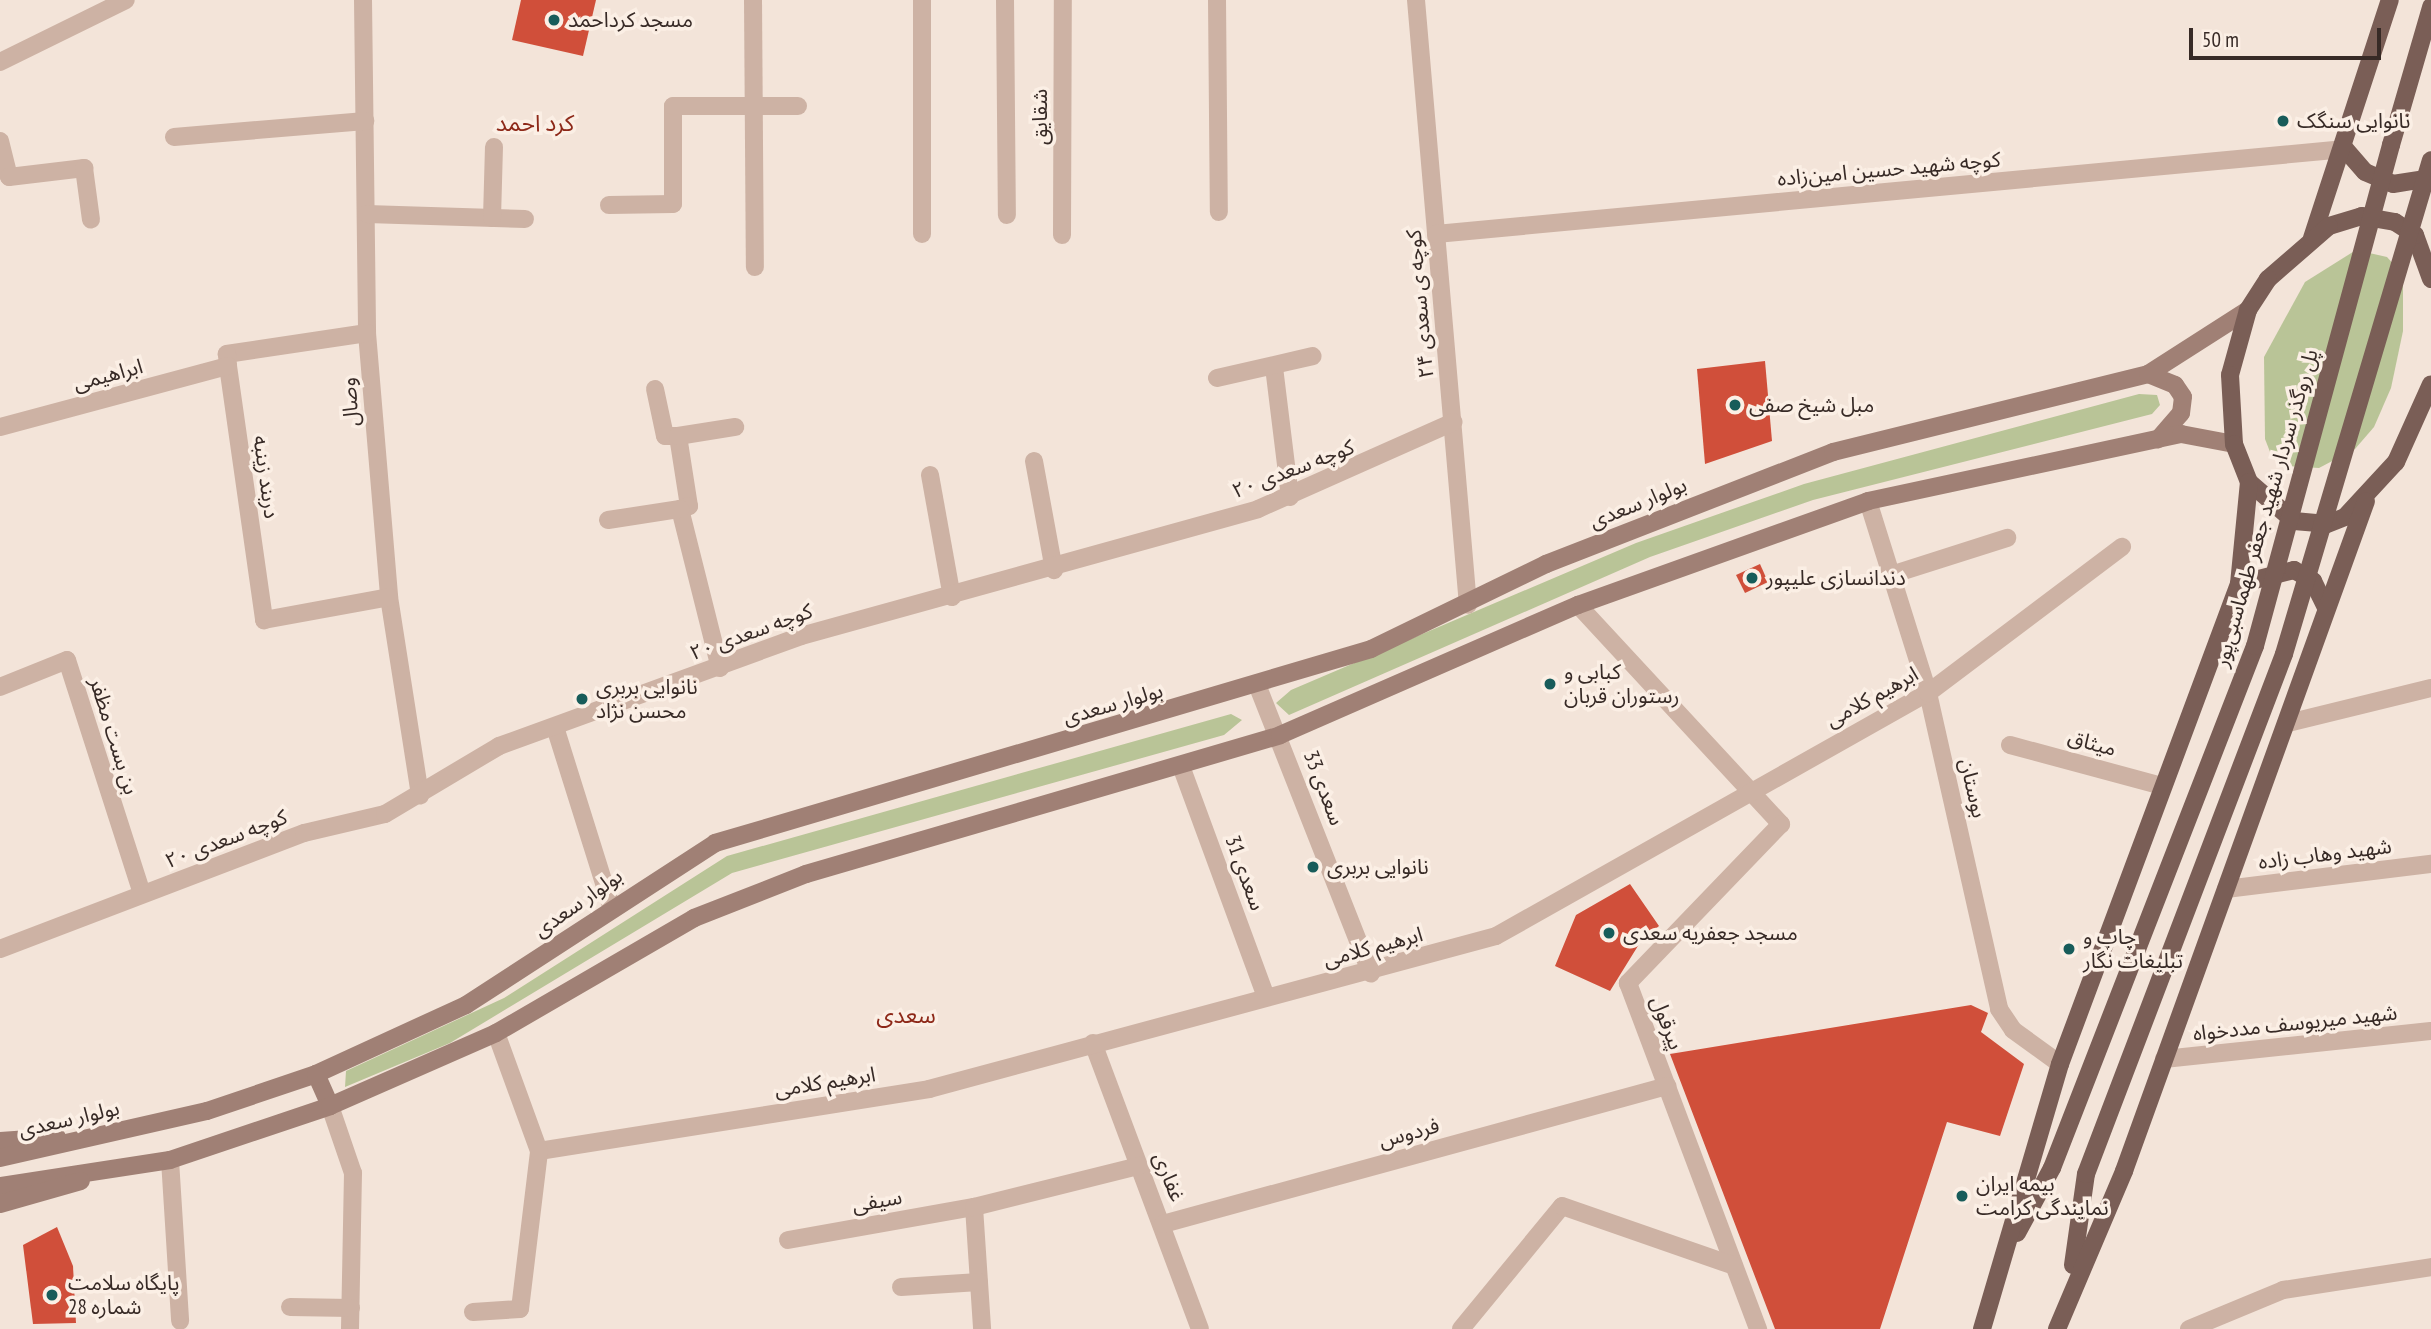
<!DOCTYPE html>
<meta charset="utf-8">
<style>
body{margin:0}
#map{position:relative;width:2431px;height:1329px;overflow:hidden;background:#f3e4d9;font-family:"PT Sans Narrow","Noto Sans Arabic",sans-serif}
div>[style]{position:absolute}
.green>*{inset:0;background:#b9c497}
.building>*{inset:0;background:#d04f3a}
.minor>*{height:18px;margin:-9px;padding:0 9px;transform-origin:9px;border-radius:9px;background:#cdb2a4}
.secondary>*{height:18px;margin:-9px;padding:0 9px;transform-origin:9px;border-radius:9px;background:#a08075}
.primary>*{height:18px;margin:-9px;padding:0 9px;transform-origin:9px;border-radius:9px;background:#7a5e56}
.primary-bridge>*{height:18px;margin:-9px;padding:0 9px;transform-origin:9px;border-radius:9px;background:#7a5e56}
.dots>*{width:19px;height:19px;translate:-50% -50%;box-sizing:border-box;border:4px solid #fbefe5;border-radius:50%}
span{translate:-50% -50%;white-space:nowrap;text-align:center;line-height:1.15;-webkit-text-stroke:7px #fbefe5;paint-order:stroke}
.poi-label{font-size:21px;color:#372a26}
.left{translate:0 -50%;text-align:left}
.street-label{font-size:21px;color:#372a26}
.neighbourhood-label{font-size:23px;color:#8d2818}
.scale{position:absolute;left:2189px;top:28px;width:192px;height:32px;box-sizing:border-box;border:4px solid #372a26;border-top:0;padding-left:9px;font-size:21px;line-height:24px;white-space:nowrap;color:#372a26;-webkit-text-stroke:5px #fbefe5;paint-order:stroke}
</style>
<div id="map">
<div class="green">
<i style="clip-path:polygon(2356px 250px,2387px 257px,2403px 275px,2403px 331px,2391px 388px,2374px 427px,2355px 449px,2319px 468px,2286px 466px,2272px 457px,2265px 439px,2264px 357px,2305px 282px)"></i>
<i style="clip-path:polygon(2139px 394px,2157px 395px,2160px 405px,2152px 414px,1813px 500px,1650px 557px,1289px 715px,1276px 703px,1291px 690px,1636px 543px,1804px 484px)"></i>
<i style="clip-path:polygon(1231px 714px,1242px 720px,1224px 735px,732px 873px,450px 1043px,345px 1087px,346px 1071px,504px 998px,727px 856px)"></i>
</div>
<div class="building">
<i style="clip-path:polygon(521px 0,596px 0,583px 56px,512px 40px)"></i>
<i style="clip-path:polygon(1765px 361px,1772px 441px,1705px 464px,1697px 369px)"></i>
<i style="clip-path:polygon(1760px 564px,1768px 582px,1745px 593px,1736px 575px)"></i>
<i style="clip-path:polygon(1630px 884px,1659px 926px,1641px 941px,1610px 991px,1555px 966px,1576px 915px)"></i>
<i style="clip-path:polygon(1971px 1005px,1988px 1013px,1981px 1032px,2024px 1064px,2000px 1136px,1947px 1122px,1880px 1329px,1775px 1329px,1670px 1054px)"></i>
<i style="clip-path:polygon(57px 1227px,73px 1266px,76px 1323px,33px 1324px,23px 1245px)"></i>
</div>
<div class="minor">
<i style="left:363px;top:0;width:333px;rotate:89.3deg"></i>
<i style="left:367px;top:333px;width:265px;rotate:85.2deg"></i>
<i style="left:389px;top:597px;width:201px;rotate:81.1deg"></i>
<i style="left:753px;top:0;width:267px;rotate:89.6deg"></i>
<i style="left:922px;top:0;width:234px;rotate:90deg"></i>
<i style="left:1005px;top:0;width:215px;rotate:89.5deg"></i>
<i style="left:1217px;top:0;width:212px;rotate:89.5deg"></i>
<i style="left:1416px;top:0;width:607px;rotate:85.09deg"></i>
<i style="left:0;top:62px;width:140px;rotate:-26.2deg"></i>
<i style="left:174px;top:137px;width:192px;rotate:-4.8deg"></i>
<i style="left:0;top:141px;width:37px;rotate:76deg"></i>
<i style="left:9px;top:177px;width:76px;rotate:-6.8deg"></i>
<i style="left:84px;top:168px;width:52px;rotate:82.3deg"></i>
<i style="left:609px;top:205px;width:64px;rotate:-0.9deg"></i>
<i style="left:673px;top:204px;width:98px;rotate:-90deg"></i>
<i style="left:673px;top:106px;width:125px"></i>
<i style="left:367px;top:214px;width:158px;rotate:1.8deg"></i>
<i style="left:492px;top:218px;width:71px;rotate:-88.4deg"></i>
<i style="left:1436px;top:234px;width:913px;rotate:-5.34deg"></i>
<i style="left:1062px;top:235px;width:235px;rotate:-89.8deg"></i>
<i style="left:367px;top:333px;width:142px;rotate:171.5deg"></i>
<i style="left:227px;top:354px;width:12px;rotate:85deg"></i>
<i style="left:228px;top:366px;width:257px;rotate:81.9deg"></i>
<i style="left:264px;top:620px;width:127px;rotate:-10.4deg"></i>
<i style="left:1274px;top:367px;width:131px;rotate:83deg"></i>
<i style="left:1217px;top:378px;width:98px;rotate:-12.9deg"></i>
<i style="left:655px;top:389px;width:48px;rotate:78deg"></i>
<i style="left:665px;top:436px;width:13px"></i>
<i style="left:678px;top:436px;width:71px;rotate:81.1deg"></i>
<i style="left:689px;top:506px;width:9px;rotate:162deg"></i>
<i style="left:680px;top:509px;width:164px;rotate:75.9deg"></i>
<i style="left:0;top:427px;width:236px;rotate:-15deg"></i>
<i style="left:678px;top:436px;width:58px;rotate:-9deg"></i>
<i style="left:1034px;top:461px;width:111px;rotate:79.6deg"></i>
<i style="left:930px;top:475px;width:124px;rotate:79.8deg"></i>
<i style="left:1868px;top:501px;width:201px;rotate:72.6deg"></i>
<i style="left:1928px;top:693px;width:324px;rotate:77.3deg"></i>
<i style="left:1999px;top:1009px;width:25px;rotate:56deg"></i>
<i style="left:2013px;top:1030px;width:58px;rotate:35.9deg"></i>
<i style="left:608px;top:520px;width:73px;rotate:-8.7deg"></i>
<i style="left:1894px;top:574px;width:119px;rotate:-17.7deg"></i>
<i style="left:1578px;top:605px;width:299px;rotate:47.2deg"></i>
<i style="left:1781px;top:824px;width:221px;rotate:133.9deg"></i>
<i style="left:1628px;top:983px;width:370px;rotate:69.4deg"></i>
<i style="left:0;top:687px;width:72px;rotate:-21.9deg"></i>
<i style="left:67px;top:660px;width:246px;rotate:72.2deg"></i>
<i style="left:1258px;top:687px;width:308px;rotate:68.5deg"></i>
<i style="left:2288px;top:723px;width:147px;rotate:-13.8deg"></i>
<i style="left:555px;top:727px;width:188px;rotate:72.6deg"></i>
<i style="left:2010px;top:745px;width:157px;rotate:15.1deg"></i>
<i style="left:1181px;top:766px;width:246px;rotate:69.8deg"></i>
<i style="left:2226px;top:889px;width:207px;rotate:-7deg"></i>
<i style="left:0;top:949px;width:325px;rotate:-20.9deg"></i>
<i style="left:304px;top:833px;width:83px;rotate:-13.2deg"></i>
<i style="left:385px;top:814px;width:133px;rotate:-30.8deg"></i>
<i style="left:499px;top:746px;width:321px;rotate:-20deg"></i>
<i style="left:801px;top:636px;width:474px;rotate:-15.5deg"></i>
<i style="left:1258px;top:509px;width:214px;rotate:-24deg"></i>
<i style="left:1093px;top:1043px;width:305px;rotate:69.5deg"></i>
<i style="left:2164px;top:1059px;width:268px;rotate:-6deg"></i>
<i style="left:330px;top:1106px;width:71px;rotate:71.1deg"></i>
<i style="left:353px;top:1173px;width:156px;rotate:91.1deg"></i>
<i style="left:539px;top:1151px;width:395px;rotate:-9deg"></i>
<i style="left:929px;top:1089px;width:587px;rotate:-15.1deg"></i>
<i style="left:1496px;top:936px;width:496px;rotate:-29.4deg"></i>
<i style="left:1928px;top:693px;width:243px;rotate:-37deg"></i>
<i style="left:170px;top:1160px;width:161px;rotate:86.4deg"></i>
<i style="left:974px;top:1207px;width:122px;rotate:86.2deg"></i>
<i style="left:1163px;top:1224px;width:523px;rotate:-15.31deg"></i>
<i style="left:788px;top:1240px;width:189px;rotate:-10.1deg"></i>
<i style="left:974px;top:1207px;width:170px;rotate:-14deg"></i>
<i style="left:901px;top:1287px;width:78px;rotate:-3.7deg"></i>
<i style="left:290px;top:1307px;width:61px;rotate:0.9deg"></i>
<i style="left:473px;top:1312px;width:47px;rotate:-3.7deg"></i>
<i style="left:520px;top:1309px;width:159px;rotate:-83.1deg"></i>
<i style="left:539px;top:1151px;width:126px;rotate:-110deg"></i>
<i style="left:1461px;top:1329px;width:159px;rotate:-50.6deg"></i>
<i style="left:1562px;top:1206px;width:182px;rotate:19.2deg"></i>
<i style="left:2189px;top:1329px;width:102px;rotate:-22.5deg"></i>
<i style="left:2283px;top:1290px;width:150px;rotate:-8.8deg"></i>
</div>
<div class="secondary">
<i style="left:2148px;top:374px;width:29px;rotate:22deg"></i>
<i style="left:2175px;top:385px;width:14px;rotate:56deg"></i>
<i style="left:2183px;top:397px;width:16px;rotate:97deg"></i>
<i style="left:2181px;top:413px;width:35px;rotate:131deg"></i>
<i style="left:316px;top:1074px;width:35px;rotate:66deg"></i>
<i style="left:0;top:1141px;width:57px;rotate:-4deg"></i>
<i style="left:0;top:1158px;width:212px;rotate:-12.8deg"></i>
<i style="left:207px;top:1111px;width:115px;rotate:-18.7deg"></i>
<i style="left:316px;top:1074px;width:165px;rotate:-24.7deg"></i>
<i style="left:466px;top:1005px;width:297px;rotate:-33deg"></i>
<i style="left:715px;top:843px;width:684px;rotate:-16.47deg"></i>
<i style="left:1371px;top:649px;width:195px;rotate:-25.9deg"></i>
<i style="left:1546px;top:564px;width:308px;rotate:-21.3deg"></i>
<i style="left:1833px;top:452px;width:325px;rotate:-13.9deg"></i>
<i style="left:2148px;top:374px;width:119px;rotate:-32.6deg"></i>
<i style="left:0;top:1186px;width:172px;rotate:-8.7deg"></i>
<i style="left:170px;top:1160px;width:169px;rotate:-18.6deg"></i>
<i style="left:330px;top:1106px;width:181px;rotate:-23.7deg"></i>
<i style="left:496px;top:1033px;width:229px;rotate:-30.1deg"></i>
<i style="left:694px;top:918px;width:120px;rotate:-21.4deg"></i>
<i style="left:806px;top:874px;width:494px;rotate:-16.3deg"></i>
<i style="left:1280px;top:735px;width:325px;rotate:-23.6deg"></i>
<i style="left:1578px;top:605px;width:308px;rotate:-19.7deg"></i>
<i style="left:1868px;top:501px;width:320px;rotate:-12.1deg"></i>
<i style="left:2181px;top:434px;width:54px;rotate:10.7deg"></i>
<i style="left:0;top:1204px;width:84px;rotate:-15.9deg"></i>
</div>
<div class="primary">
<i style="left:2391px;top:145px;width:144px;rotate:-73.8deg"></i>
<i style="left:2345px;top:149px;width:30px;rotate:49deg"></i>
<i style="left:2365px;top:172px;width:30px;rotate:23deg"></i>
<i style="left:2393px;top:184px;width:38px;rotate:-9deg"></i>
<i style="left:2312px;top:238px;width:250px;rotate:-71.9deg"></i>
<i style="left:2431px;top:279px;width:47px;rotate:-110deg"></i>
<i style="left:2415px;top:235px;width:24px;rotate:-147deg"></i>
<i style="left:2395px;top:222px;width:34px;rotate:-170deg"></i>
<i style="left:2362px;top:216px;width:34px;rotate:163deg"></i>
<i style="left:2329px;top:226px;width:81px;rotate:139deg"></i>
<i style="left:2268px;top:279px;width:37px;rotate:123deg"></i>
<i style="left:2248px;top:310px;width:67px;rotate:105.5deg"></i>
<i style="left:2230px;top:375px;width:69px;rotate:86.7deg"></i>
<i style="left:2234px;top:444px;width:41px;rotate:68.5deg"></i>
<i style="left:2249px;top:482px;width:60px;rotate:40.9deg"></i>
<i style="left:2294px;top:521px;width:33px;rotate:5deg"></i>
<i style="left:2327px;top:524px;width:19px;rotate:-21deg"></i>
<i style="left:2345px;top:517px;width:75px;rotate:-47.2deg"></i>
<i style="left:2396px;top:462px;width:85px;rotate:-65.8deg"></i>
<i style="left:2239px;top:584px;width:57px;rotate:-14.3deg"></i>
<i style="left:2294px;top:570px;width:22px;rotate:30deg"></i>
<i style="left:2313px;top:581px;width:28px;rotate:64deg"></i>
<i style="left:2017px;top:1233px;width:74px;rotate:-61.7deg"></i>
<i style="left:2052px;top:1168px;width:560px;rotate:-68.75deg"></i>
<i style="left:2073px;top:1265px;width:92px;rotate:-81.9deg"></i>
<i style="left:2086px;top:1174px;width:556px;rotate:-69.15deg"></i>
<i style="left:1982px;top:1329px;width:276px;rotate:-73.6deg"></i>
<i style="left:2060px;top:1064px;width:512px;rotate:-69.55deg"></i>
<i style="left:2239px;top:584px;width:102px;rotate:-84.4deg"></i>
<i style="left:2057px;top:1329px;width:172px;rotate:-67deg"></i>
<i style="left:2124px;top:1171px;width:712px;rotate:-70.14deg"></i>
</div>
<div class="primary-bridge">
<i style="left:2255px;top:646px;width:519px;rotate:-74.81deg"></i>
<i style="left:2284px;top:654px;width:515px;rotate:-73.43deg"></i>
</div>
<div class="dots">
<i style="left:554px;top:20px;background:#185c5a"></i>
<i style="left:2283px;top:121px;background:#185c5a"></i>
<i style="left:1735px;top:405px;background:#185c5a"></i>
<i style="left:1752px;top:578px;background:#185c5a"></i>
<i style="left:1550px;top:684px;background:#185c5a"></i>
<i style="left:582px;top:699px;background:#185c5a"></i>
<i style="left:1313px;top:867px;background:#185c5a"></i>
<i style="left:1609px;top:933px;background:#185c5a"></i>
<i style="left:2069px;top:949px;background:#185c5a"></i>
<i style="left:1962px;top:1196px;background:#185c5a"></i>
<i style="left:52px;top:1295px;background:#185c5a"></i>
</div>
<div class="poi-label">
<span class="left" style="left:568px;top:20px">مسجد کرداحمد</span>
<span class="left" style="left:2297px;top:121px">نانوایی سنگک</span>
<span class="left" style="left:1749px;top:405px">مبل شیخ صفی</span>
<span class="left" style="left:1766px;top:578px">دندانسازی علیپور</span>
<span class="left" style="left:1564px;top:684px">کبابی و<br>رستوران قربان</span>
<span class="left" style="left:596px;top:699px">نانوایی بربری<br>محسن نژاد</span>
<span class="left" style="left:1327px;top:867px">نانوایی بربری</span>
<span class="left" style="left:1623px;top:933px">مسجد جعفریه سعدی</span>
<span class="left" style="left:2083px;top:949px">چاپ و<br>تبلیغات نگار</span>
<span class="left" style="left:1976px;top:1196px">بیمه ایران<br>نمایندگی کرامت</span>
<span class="left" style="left:68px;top:1295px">پایگاه سلامت<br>شماره 28</span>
</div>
<div class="street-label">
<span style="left:1040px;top:117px;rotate:-90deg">شقایق</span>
<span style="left:1889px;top:169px;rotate:-5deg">کوچه شهید حسین امین‌زاده</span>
<span style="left:1420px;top:304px;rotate:-95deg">کوچه ی سعدی ۲۴</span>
<span style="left:108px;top:375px;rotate:-15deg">ابراهیمی</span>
<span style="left:350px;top:402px;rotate:-95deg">وصال</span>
<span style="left:1293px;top:469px;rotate:-21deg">کوچه سعدی ۲۰</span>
<span style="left:266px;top:477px;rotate:82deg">دربند زینبه</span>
<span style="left:1638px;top:503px;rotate:-22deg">بولوار سعدی</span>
<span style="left:2266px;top:508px;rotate:-74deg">پل روگذر سردار شهید جعفر طهماسبی‌پور</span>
<span style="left:751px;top:632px;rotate:-20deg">کوچه سعدی ۲۰</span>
<span style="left:1872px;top:697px;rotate:-29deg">ابرهیم کلامی</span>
<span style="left:1113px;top:704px;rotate:-16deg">بولوار سعدی</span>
<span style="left:114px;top:736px;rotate:73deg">بن بست مظفر</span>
<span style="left:2092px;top:743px;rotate:15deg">میثاق</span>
<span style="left:1324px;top:788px;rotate:69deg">سعدی 33</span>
<span style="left:1973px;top:788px;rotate:77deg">بوستان</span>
<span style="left:226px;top:839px;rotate:-21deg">کوچه سعدی ۲۰</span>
<span style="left:2325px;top:854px;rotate:-7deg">شهید وهاب زاده</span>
<span style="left:1245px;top:873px;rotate:70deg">سعدی 31</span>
<span style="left:578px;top:903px;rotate:-35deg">بولوار سعدی</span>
<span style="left:1373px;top:947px;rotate:-15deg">ابرهیم کلامی</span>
<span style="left:1667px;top:1023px;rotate:69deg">پیرقول</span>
<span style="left:2295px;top:1023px;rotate:-6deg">شهید میریوسف مددخواه</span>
<span style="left:825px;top:1082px;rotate:-9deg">ابرهیم کلامی</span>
<span style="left:69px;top:1119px;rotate:-13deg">بولوار سعدی</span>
<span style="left:1409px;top:1133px;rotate:-15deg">فردوس</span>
<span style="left:1169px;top:1177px;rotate:68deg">غفاری</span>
<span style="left:877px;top:1201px;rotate:-10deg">سیفی</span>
</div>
<div class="neighbourhood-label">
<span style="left:535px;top:123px">کرد احمد</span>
<span style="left:906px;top:1015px">سعدی</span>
</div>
<div class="scale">50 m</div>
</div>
